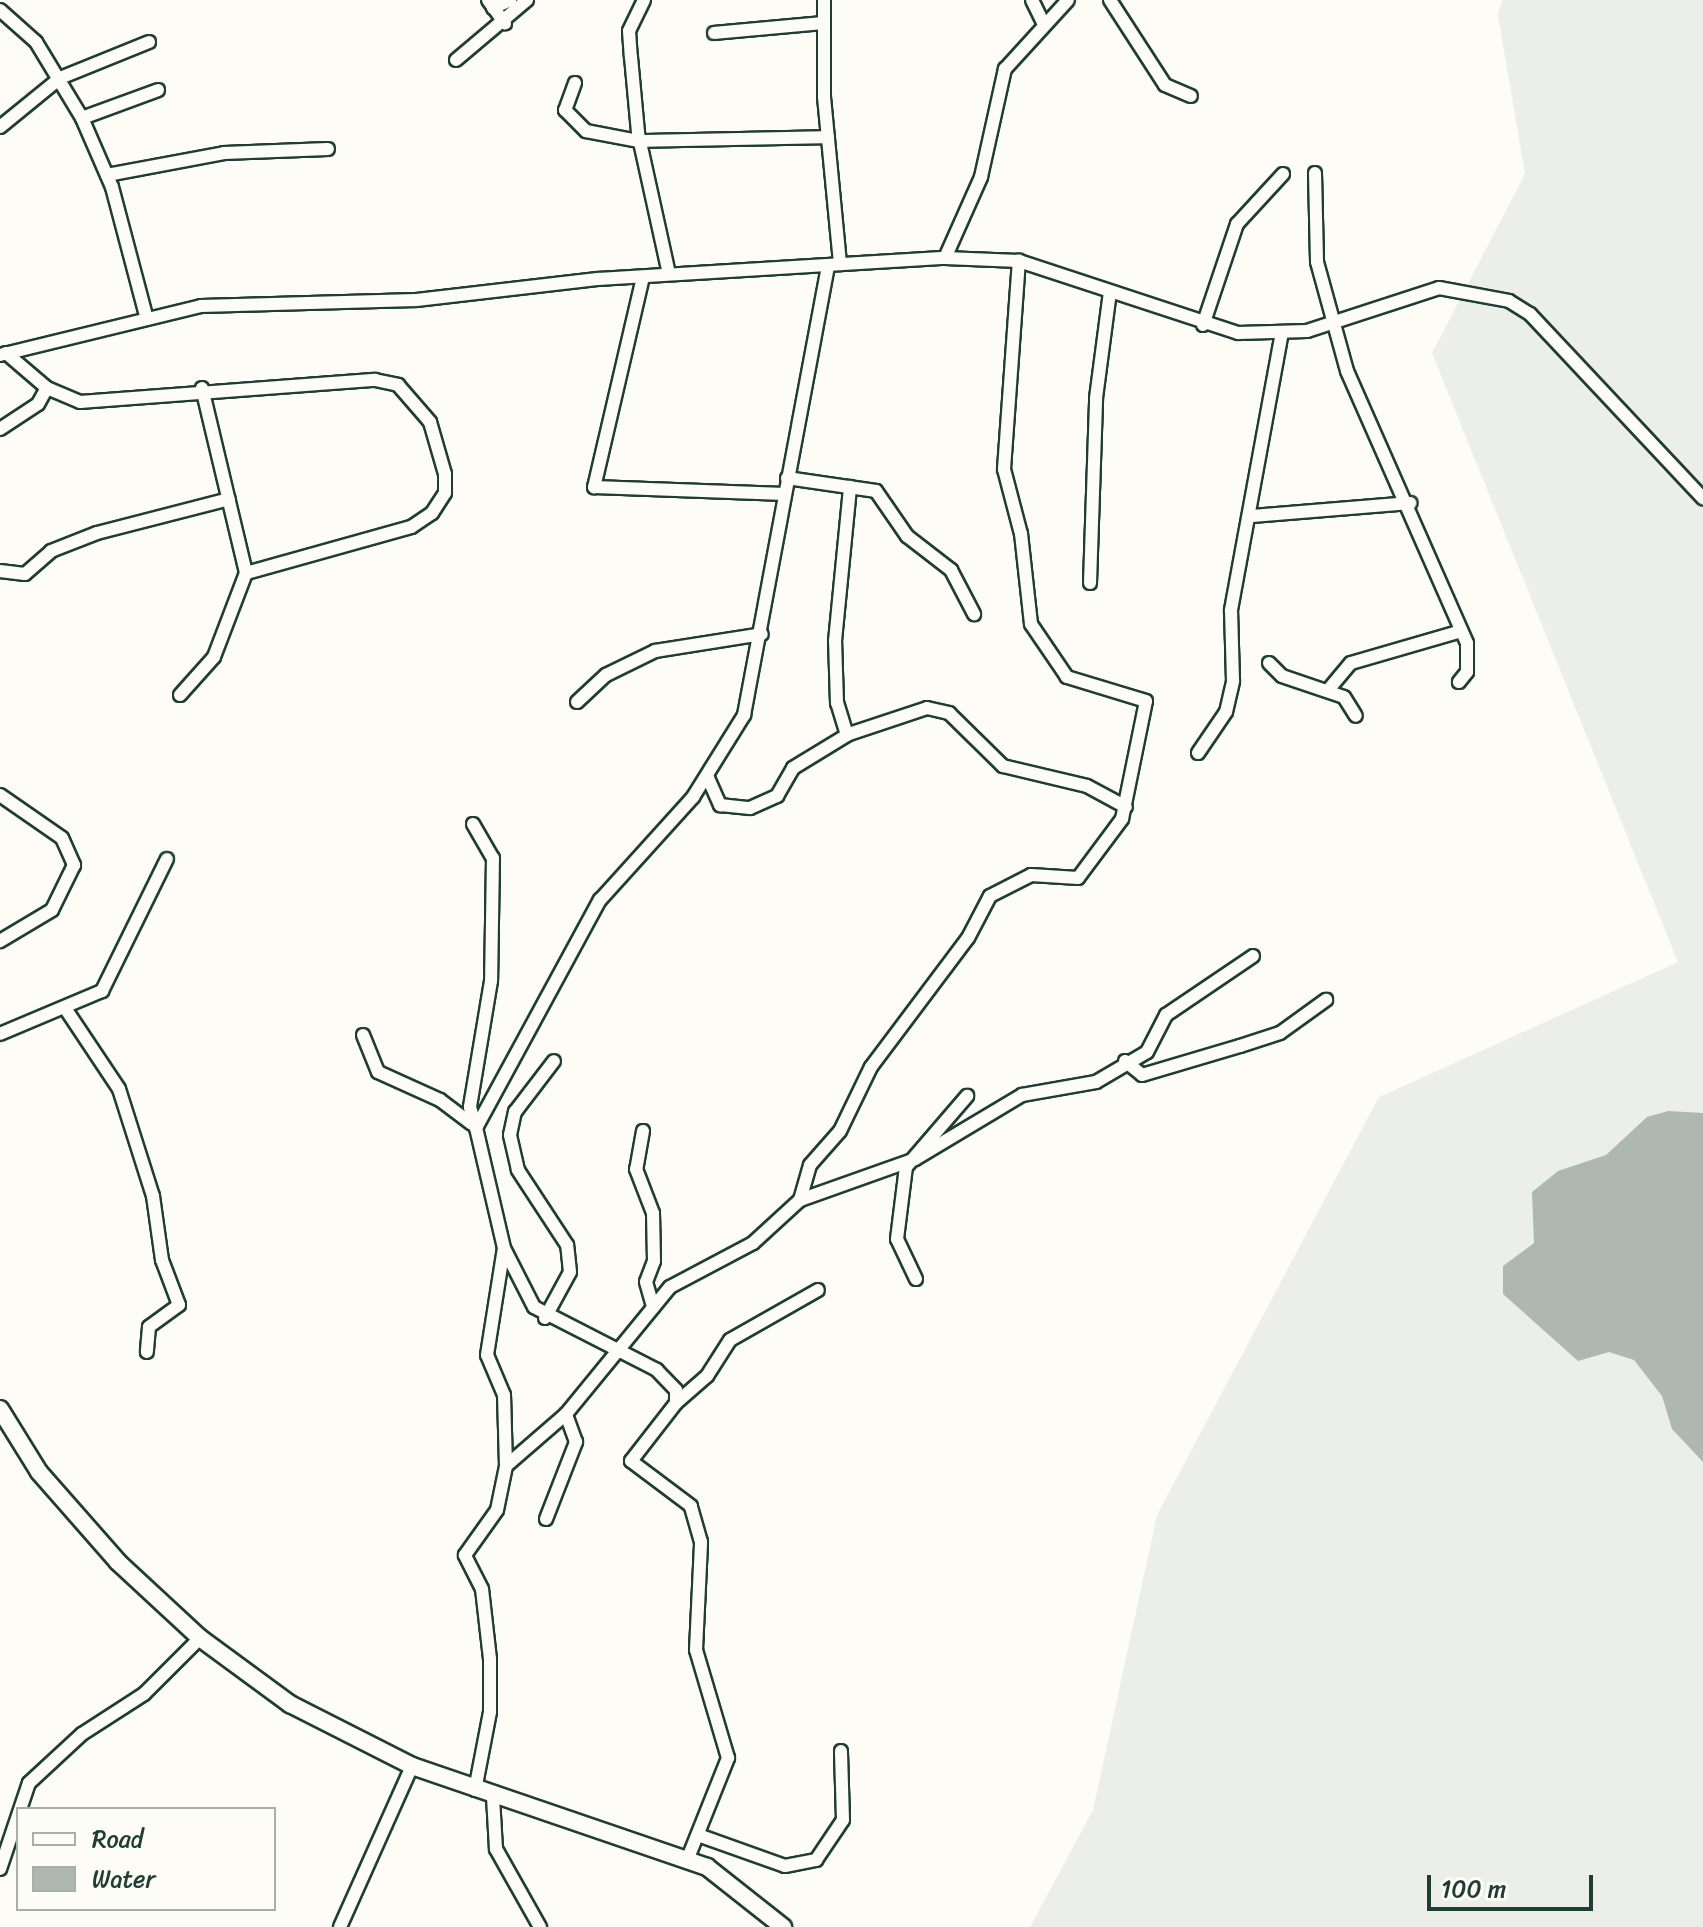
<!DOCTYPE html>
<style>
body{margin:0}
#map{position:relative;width:1703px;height:1927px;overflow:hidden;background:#fdfcf7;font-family:Sriracha,sans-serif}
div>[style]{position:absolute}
.built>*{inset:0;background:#eceee9}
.water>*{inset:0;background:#aeb8b1}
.roads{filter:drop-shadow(2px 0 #1f3d34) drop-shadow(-2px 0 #1f3d34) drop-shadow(0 2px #1f3d34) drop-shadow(0 -2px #1f3d34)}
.minor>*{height:12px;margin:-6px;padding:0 6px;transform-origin:6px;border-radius:6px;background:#fdfcf7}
.tertiary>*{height:16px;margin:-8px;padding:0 8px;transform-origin:8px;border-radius:8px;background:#fdfcf7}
span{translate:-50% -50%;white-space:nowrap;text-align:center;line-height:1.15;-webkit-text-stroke:7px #fdfcf7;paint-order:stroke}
.legend{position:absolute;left:16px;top:1807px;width:260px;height:104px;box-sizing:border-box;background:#fdfcf7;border:2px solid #a4b0a9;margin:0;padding:10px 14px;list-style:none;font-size:24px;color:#1f3d34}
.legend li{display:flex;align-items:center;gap:16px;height:40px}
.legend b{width:40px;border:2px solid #a4b0a9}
.scale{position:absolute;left:1427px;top:1875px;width:166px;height:36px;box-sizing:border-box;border:4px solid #1f3d34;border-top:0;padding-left:10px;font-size:24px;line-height:28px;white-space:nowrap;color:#1f3d34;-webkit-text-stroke:6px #fdfcf7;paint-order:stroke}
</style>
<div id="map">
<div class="built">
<i style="clip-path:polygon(1502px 0,1703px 0,1703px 1927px,1030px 1927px,1093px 1810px,1157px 1515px,1379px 1097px,1678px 962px,1432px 353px,1525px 174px,1498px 15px)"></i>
</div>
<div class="water">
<i style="clip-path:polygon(1668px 1111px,1703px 1113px,1703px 1462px,1672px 1429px,1662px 1396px,1634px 1360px,1609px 1352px,1578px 1361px,1503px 1294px,1503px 1266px,1534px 1243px,1532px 1192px,1558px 1171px,1606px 1155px,1647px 1117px)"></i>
</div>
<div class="roads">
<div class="minor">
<i style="left:488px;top:0;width:29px;rotate:54deg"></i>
<i style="left:644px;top:0;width:34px;rotate:116deg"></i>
<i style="left:629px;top:31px;width:26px;rotate:86deg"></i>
<i style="left:631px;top:57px;width:76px;rotate:84.7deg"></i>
<i style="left:638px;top:133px;width:144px;rotate:77.6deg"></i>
<i style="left:824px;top:0;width:97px;rotate:90deg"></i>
<i style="left:824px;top:97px;width:168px;rotate:84.5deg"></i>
<i style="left:1032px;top:0;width:25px;rotate:64deg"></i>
<i style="left:1110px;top:0;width:101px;rotate:57.1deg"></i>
<i style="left:1165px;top:85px;width:28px;rotate:23deg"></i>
<i style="left:493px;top:8px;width:19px;rotate:-25deg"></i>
<i style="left:0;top:10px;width:48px;rotate:41.6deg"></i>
<i style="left:36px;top:42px;width:89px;rotate:58.8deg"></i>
<i style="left:82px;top:118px;width:75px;rotate:66.5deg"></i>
<i style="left:112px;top:187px;width:133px;rotate:75.2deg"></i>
<i style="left:714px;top:33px;width:109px;rotate:-5.2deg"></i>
<i style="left:456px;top:60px;width:93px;rotate:-40.2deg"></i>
<i style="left:575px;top:83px;width:29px;rotate:110deg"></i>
<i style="left:565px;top:110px;width:30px;rotate:45deg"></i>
<i style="left:586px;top:131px;width:54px;rotate:10.7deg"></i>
<i style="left:639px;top:141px;width:189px;rotate:-1.2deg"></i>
<i style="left:82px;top:118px;width:81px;rotate:-20.2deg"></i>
<i style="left:0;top:127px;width:77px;rotate:-39.2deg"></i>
<i style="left:60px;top:78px;width:96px;rotate:-22deg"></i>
<i style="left:1315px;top:173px;width:89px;rotate:88.7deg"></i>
<i style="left:1317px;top:262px;width:113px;rotate:74.6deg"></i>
<i style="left:1347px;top:371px;width:297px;rotate:66.2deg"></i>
<i style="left:1467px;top:643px;width:29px;rotate:90deg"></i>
<i style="left:1467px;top:672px;width:13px;rotate:129deg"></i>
<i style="left:107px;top:175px;width:119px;rotate:-10.6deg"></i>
<i style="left:224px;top:153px;width:104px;rotate:-2.2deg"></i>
<i style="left:945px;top:258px;width:89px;rotate:-66deg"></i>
<i style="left:981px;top:177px;width:111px;rotate:-77.5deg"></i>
<i style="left:1005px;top:69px;width:93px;rotate:-47.6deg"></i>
<i style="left:643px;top:277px;width:216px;rotate:103.1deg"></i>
<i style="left:594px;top:487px;width:191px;rotate:2.1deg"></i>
<i style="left:1203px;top:325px;width:107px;rotate:-71.4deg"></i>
<i style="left:1237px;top:224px;width:68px;rotate:-47.4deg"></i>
<i style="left:6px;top:353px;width:54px;rotate:40.5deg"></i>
<i style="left:47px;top:388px;width:36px;rotate:23deg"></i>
<i style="left:80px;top:402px;width:296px;rotate:-4.3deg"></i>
<i style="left:375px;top:380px;width:24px;rotate:12deg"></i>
<i style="left:398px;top:385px;width:49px;rotate:49.1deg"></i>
<i style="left:430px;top:422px;width:54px;rotate:73.9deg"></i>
<i style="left:445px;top:474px;width:19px;rotate:90deg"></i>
<i style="left:445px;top:493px;width:24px;rotate:123deg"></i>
<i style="left:432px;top:513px;width:25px;rotate:146deg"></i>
<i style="left:411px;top:527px;width:171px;rotate:164.4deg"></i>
<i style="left:246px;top:573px;width:90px;rotate:110.9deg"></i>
<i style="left:214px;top:657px;width:51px;rotate:131.8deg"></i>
<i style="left:0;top:355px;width:207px;rotate:-13.7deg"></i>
<i style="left:201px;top:306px;width:215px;rotate:-1.6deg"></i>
<i style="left:416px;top:300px;width:183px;rotate:-6.6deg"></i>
<i style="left:598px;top:279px;width:348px;rotate:-3.5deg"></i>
<i style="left:945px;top:258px;width:74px;rotate:2.3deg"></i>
<i style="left:1019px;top:261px;width:231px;rotate:18.2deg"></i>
<i style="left:1238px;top:333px;width:69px;rotate:-1.7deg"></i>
<i style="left:1307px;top:331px;width:139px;rotate:-18deg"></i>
<i style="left:1439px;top:288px;width:71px;rotate:10.5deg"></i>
<i style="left:1509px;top:301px;width:25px;rotate:32deg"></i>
<i style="left:1530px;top:314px;width:253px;rotate:46.8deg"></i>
<i style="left:202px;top:388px;width:190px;rotate:76.6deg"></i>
<i style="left:0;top:429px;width:45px;rotate:-33.3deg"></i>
<i style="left:38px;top:404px;width:18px;rotate:-61deg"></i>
<i style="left:787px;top:478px;width:90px;rotate:8.3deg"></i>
<i style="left:876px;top:491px;width:55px;rotate:55.4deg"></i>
<i style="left:907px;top:536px;width:56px;rotate:37.7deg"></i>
<i style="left:951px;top:570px;width:50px;rotate:62.4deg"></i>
<i style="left:1252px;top:516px;width:159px;rotate:-4.7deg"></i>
<i style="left:0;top:571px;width:25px;rotate:7deg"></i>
<i style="left:25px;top:574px;width:35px;rotate:-41deg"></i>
<i style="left:51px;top:551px;width:49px;rotate:-21.4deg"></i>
<i style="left:97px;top:533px;width:136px;rotate:-14.4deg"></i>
<i style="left:1090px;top:583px;width:185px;rotate:-88.1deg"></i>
<i style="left:1096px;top:398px;width:107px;rotate:-82.5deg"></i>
<i style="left:1269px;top:663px;width:18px;rotate:45deg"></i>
<i style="left:1282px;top:676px;width:65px;rotate:18.7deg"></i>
<i style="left:1344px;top:697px;width:22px;rotate:58deg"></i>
<i style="left:1329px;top:689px;width:34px;rotate:-50deg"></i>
<i style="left:1351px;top:663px;width:115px;rotate:-16.2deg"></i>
<i style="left:577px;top:702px;width:40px;rotate:-43deg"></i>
<i style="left:606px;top:675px;width:55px;rotate:-26.1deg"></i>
<i style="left:655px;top:651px;width:108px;rotate:-9deg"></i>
<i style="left:847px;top:735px;width:34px;rotate:-107deg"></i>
<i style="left:837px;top:703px;width:62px;rotate:-91.8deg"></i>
<i style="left:835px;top:641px;width:155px;rotate:-84.4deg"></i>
<i style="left:1198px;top:753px;width:50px;rotate:-55.7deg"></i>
<i style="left:1226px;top:712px;width:32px;rotate:-77deg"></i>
<i style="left:1233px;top:681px;width:71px;rotate:-91.6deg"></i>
<i style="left:1231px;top:610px;width:282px;rotate:-79.6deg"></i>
<i style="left:708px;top:778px;width:30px;rotate:66deg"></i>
<i style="left:720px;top:805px;width:30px;rotate:6deg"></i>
<i style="left:750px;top:808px;width:30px;rotate:-24deg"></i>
<i style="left:777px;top:796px;width:32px;rotate:-60deg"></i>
<i style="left:793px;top:768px;width:66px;rotate:-31.3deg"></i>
<i style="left:849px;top:734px;width:82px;rotate:-18.4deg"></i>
<i style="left:927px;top:708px;width:23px;rotate:13deg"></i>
<i style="left:949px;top:713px;width:76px;rotate:44.5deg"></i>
<i style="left:1003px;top:766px;width:86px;rotate:13.4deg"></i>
<i style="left:1087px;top:786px;width:44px;rotate:28.3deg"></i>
<i style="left:0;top:795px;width:75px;rotate:34.7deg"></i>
<i style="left:62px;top:838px;width:30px;rotate:66deg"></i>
<i style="left:74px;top:865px;width:50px;rotate:116.1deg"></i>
<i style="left:52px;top:910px;width:61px;rotate:149.2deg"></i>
<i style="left:473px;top:824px;width:39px;rotate:60deg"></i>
<i style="left:493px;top:858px;width:123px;rotate:90.9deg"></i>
<i style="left:491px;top:981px;width:128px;rotate:99.5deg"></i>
<i style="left:470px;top:1107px;width:22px;rotate:74deg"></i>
<i style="left:65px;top:1008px;width:97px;rotate:56.3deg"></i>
<i style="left:119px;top:1089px;width:112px;rotate:72.4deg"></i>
<i style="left:153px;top:1196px;width:65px;rotate:82deg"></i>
<i style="left:162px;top:1260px;width:48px;rotate:69.3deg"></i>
<i style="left:179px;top:1305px;width:37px;rotate:144deg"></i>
<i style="left:149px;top:1327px;width:25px;rotate:95deg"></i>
<i style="left:0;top:1034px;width:111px;rotate:-22.9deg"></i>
<i style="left:102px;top:991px;width:147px;rotate:-63.8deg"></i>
<i style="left:363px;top:1035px;width:40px;rotate:68deg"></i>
<i style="left:378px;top:1072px;width:68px;rotate:24.3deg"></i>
<i style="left:440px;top:1100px;width:39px;rotate:37deg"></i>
<i style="left:1125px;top:1061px;width:22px;rotate:39deg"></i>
<i style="left:1142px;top:1075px;width:102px;rotate:-16.5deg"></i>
<i style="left:1240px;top:1046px;width:42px;rotate:-18deg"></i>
<i style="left:1280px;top:1033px;width:57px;rotate:-35.7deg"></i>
<i style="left:643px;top:1131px;width:39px;rotate:100deg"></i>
<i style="left:636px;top:1169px;width:47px;rotate:68.9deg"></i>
<i style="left:653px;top:1213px;width:48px;rotate:88.8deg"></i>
<i style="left:654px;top:1261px;width:22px;rotate:111deg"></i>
<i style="left:646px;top:1282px;width:26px;rotate:74deg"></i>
<i style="left:800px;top:1200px;width:122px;rotate:-19.6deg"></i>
<i style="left:915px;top:1159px;width:125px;rotate:-30.9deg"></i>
<i style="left:1022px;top:1095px;width:75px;rotate:-10deg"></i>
<i style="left:1096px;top:1082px;width:59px;rotate:-30.5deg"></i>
<i style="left:1147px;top:1052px;width:42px;rotate:-62.8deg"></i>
<i style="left:1166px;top:1015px;width:105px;rotate:-34.1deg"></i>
<i style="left:916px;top:1279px;width:44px;rotate:-115.4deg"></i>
<i style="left:897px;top:1239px;width:73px;rotate:-82.9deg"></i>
<i style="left:906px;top:1167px;width:94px;rotate:-49.3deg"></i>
<i style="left:545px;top:1318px;width:52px;rotate:-61.5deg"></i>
<i style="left:570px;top:1272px;width:27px;rotate:-96deg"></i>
<i style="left:567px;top:1245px;width:90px;rotate:-123.2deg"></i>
<i style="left:518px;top:1170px;width:36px;rotate:-103deg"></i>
<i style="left:510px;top:1135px;width:24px;rotate:-78deg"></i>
<i style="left:515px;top:1112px;width:64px;rotate:-52.6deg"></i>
<i style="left:676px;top:1403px;width:41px;rotate:-41.1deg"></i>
<i style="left:707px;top:1376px;width:43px;rotate:-57.4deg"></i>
<i style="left:730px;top:1340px;width:101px;rotate:-29.6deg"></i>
<i style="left:506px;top:1466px;width:79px;rotate:-40.9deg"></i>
<i style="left:566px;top:1414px;width:164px;rotate:-50.7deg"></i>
<i style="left:670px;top:1287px;width:94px;rotate:-27.9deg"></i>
<i style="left:753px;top:1243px;width:64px;rotate:-42.5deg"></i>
<i style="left:800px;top:1200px;width:36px;rotate:-74deg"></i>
<i style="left:810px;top:1165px;width:45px;rotate:-48.6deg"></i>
<i style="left:840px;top:1131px;width:71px;rotate:-64.2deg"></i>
<i style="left:871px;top:1067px;width:161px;rotate:-53.1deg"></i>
<i style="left:968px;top:938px;width:47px;rotate:-62.4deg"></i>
<i style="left:990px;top:896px;width:46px;rotate:-27.1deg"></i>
<i style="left:1031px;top:875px;width:47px;rotate:3.7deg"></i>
<i style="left:1078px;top:878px;width:74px;rotate:-53.3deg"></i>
<i style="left:1122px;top:819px;width:120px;rotate:-78.5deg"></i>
<i style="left:1146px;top:701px;width:83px;rotate:-163.1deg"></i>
<i style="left:1067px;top:677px;width:64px;rotate:-124.2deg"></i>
<i style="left:1031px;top:624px;width:91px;rotate:-96.3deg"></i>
<i style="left:1021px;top:534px;width:67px;rotate:-104.7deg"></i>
<i style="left:1004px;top:469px;width:209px;rotate:-85.9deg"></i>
<i style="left:546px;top:1519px;width:83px;rotate:-68.7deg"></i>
<i style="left:576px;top:1442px;width:30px;rotate:-110deg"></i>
<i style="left:475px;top:1790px;width:79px;rotate:-79.1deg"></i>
<i style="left:490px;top:1712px;width:53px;rotate:-90deg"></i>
<i style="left:490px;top:1659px;width:70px;rotate:-96.5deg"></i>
<i style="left:482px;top:1589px;width:38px;rotate:-117deg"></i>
<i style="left:465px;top:1555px;width:55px;rotate:-54.6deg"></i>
<i style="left:497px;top:1510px;width:45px;rotate:-78.4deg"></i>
<i style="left:506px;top:1466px;width:71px;rotate:-91.6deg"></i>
<i style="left:504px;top:1395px;width:43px;rotate:-113deg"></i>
<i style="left:487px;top:1355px;width:108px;rotate:-81deg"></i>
<i style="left:493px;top:1797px;width:52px;rotate:86.7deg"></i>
<i style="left:496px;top:1849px;width:90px;rotate:60.6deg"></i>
<i style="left:698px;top:1835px;width:92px;rotate:19.6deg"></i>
<i style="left:785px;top:1866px;width:32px;rotate:-11deg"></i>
<i style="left:816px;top:1860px;width:48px;rotate:-56deg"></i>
<i style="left:843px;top:1820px;width:69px;rotate:-91.7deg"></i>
<i style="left:688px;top:1858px;width:108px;rotate:-68.2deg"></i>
<i style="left:728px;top:1758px;width:113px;rotate:-106.5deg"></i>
<i style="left:696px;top:1650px;width:108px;rotate:-87.3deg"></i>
<i style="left:701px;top:1542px;width:37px;rotate:-106deg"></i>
<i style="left:691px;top:1506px;width:75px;rotate:-143.1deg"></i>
<i style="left:631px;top:1461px;width:73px;rotate:-52.2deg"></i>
<i style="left:676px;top:1403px;width:13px;rotate:-90deg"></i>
<i style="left:676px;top:1390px;width:28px;rotate:-134deg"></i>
<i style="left:657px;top:1370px;width:138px;rotate:-152.9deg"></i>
<i style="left:534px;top:1307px;width:66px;rotate:-117deg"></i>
<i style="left:504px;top:1248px;width:123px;rotate:-103.1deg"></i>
<i style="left:476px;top:1128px;width:260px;rotate:-61.5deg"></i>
<i style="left:600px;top:900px;width:139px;rotate:-47.9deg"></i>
<i style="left:693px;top:797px;width:97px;rotate:-58.1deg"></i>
<i style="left:744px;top:715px;width:457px;rotate:-79.4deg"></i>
<i style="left:0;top:1869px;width:91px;rotate:-71.4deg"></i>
<i style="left:29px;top:1783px;width:72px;rotate:-42.8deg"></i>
<i style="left:82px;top:1734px;width:74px;rotate:-32.8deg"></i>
<i style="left:144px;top:1694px;width:79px;rotate:-45deg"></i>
<i style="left:340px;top:1927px;width:176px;rotate:-65.9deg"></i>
</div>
<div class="tertiary">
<i style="left:0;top:1409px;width:74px;rotate:58.2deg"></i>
<i style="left:39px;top:1472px;width:120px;rotate:48.7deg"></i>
<i style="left:118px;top:1562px;width:112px;rotate:42.8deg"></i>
<i style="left:200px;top:1638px;width:112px;rotate:36.3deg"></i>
<i style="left:290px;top:1704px;width:137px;rotate:26.9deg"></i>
<i style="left:412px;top:1766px;width:312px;rotate:18.9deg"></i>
<i style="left:707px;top:1867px;width:97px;rotate:38.3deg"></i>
</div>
</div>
<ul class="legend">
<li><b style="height:10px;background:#fdfcf7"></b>Road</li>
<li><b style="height:22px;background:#aeb8b1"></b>Water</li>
</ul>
<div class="scale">100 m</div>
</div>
